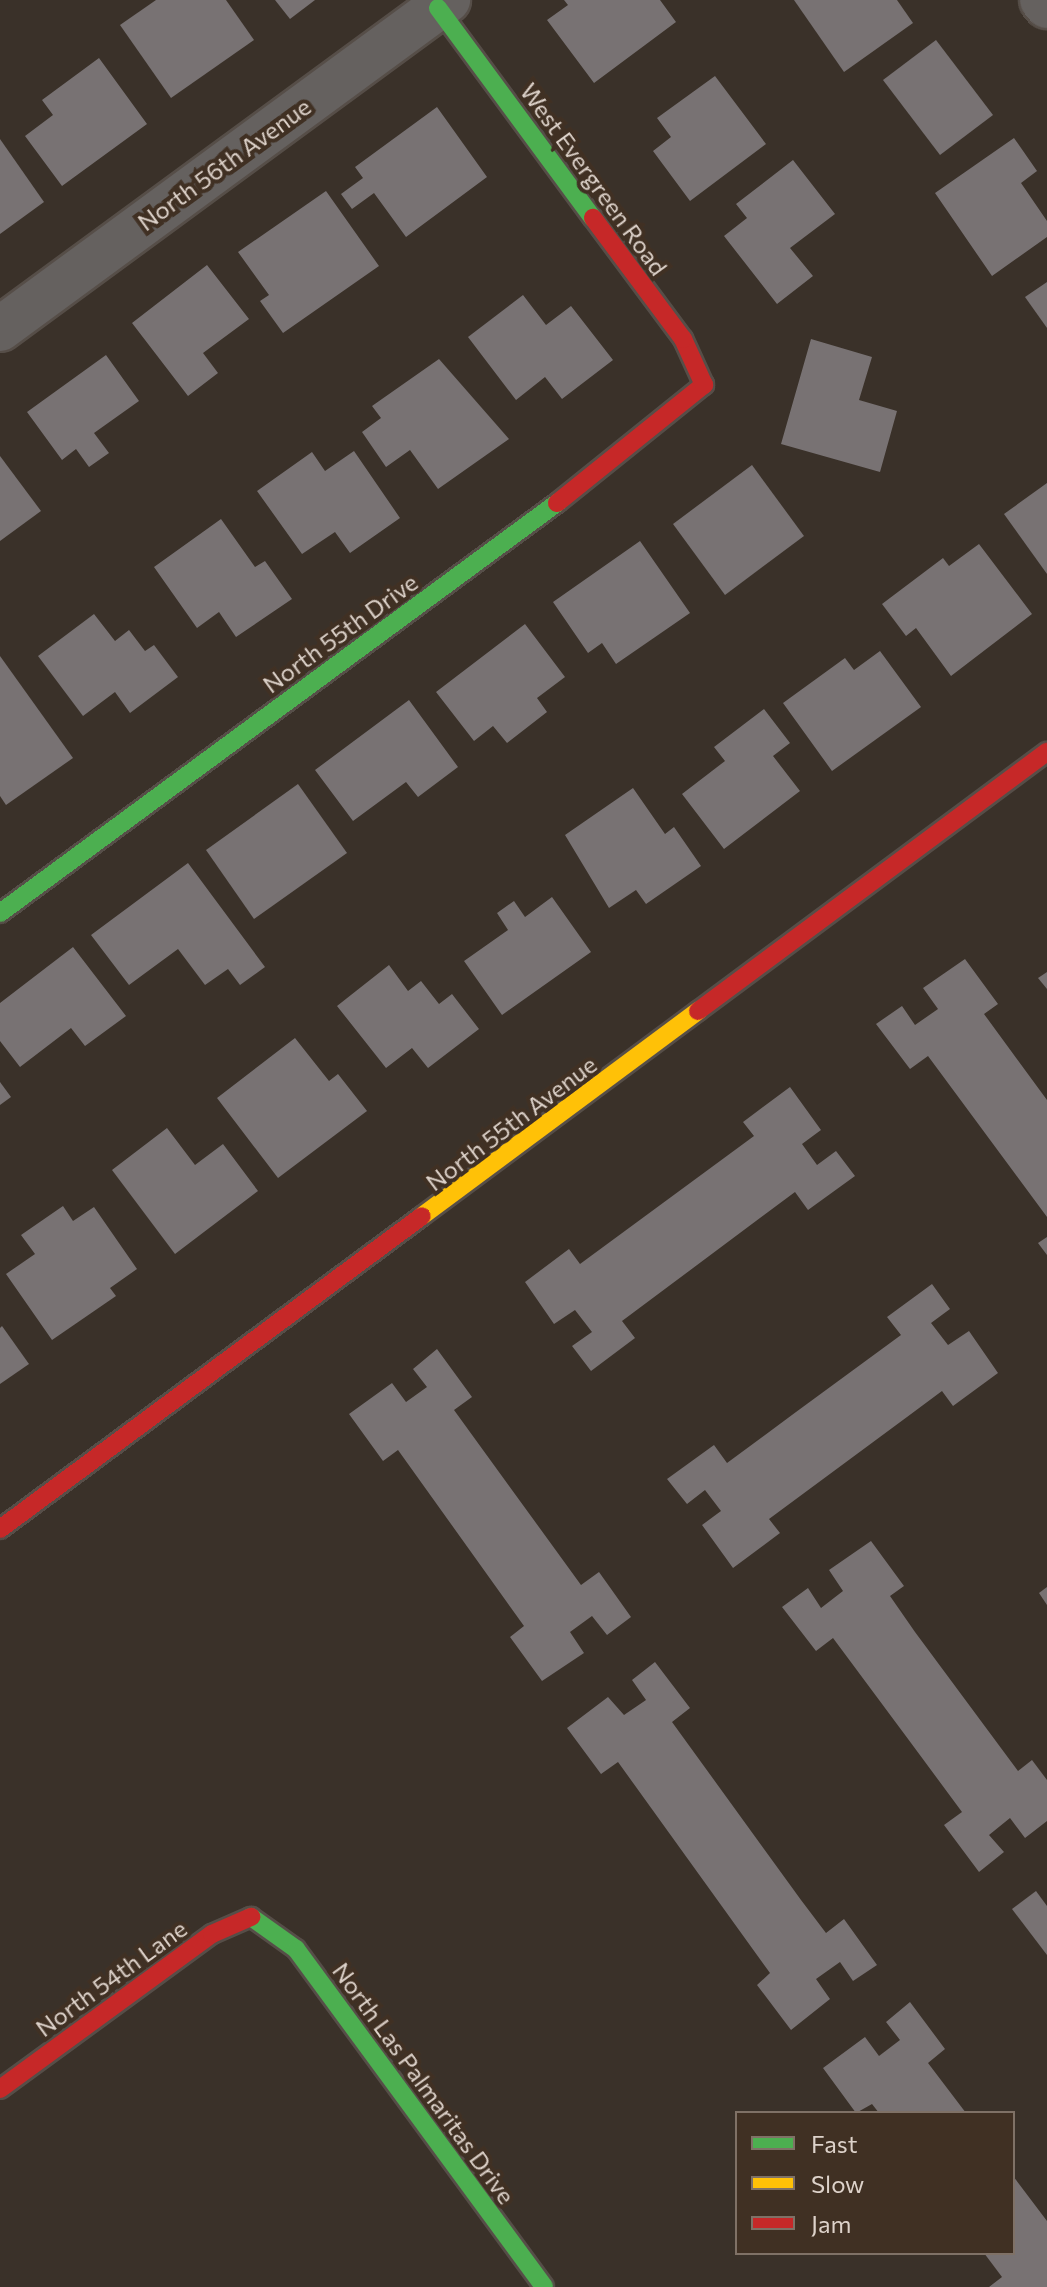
<!DOCTYPE html>
<style>
body{margin:0}
#map{position:relative;width:1047px;height:2287px;overflow:hidden;background:#3a3129;font-family:Commissioner,sans-serif}
div>[style]{position:absolute}
.building>*{inset:0;background:#787273}
.roads{filter:drop-shadow(2px 0 #564e48) drop-shadow(-2px 0 #564e48) drop-shadow(0 2px #564e48) drop-shadow(0 -2px #564e48)}
.street>*{height:44px;margin:-22px;padding:0 22px;transform-origin:22px;border-radius:22px;background:#65615f}
.fast>*{height:18px;margin:-9px;padding:0 9px;transform-origin:9px;border-radius:9px;background:#4caf50}
.slow>*{height:18px;margin:-9px;padding:0 9px;transform-origin:9px;border-radius:9px;background:#ffc107}
.jam>*{height:18px;margin:-9px;padding:0 9px;transform-origin:9px;border-radius:9px;background:#c62828}
span{translate:-50% -50%;white-space:nowrap;text-align:center;line-height:1.15;-webkit-text-stroke:8px #403023;paint-order:stroke}
.street-label{font-size:24px;color:#ddd2ca}
.legend{position:absolute;left:735px;top:2111px;width:280px;height:144px;box-sizing:border-box;background:#403023;border:2px solid #7f7166;margin:0;padding:10px 14px;list-style:none;font-size:24px;color:#ddd2ca}
.legend li{display:flex;align-items:center;gap:16px;height:40px}
.legend b{width:40px;border:2px solid #7f7166}
</style>
<div id="map">
<div class="building">
<i style="clip-path:polygon(156px 0,226px 0,254px 40px,171px 98px,120px 25px)"></i>
<i style="clip-path:polygon(275px 0,315px 0,290px 19px)"></i>
<i style="clip-path:polygon(564px 0,660px 0,676px 22px,594px 83px,547px 20px,568px 5px)"></i>
<i style="clip-path:polygon(794px 0,897px 0,913px 23px,844px 72px)"></i>
<i style="clip-path:polygon(936px 40px,993px 115px,940px 155px,883px 80px)"></i>
<i style="clip-path:polygon(99px 58px,147px 124px,62px 186px,25px 136px,53px 115px,42px 100px)"></i>
<i style="clip-path:polygon(715px 76px,766px 144px,690px 201px,653px 151px,671px 137px,657px 118px)"></i>
<i style="clip-path:polygon(437px 107px,487px 177px,406px 237px,374px 193px,352px 209px,341px 194px,363px 178px,355px 167px)"></i>
<i style="clip-path:polygon(1014px 138px,1037px 171px,1021px 183px,1047px 221px,1047px 237px,992px 276px,935px 193px)"></i>
<i style="clip-path:polygon(0 139px,44px 202px,0 234px)"></i>
<i style="clip-path:polygon(793px 160px,835px 214px,790px 248px,813px 276px,777px 304px,724px 236px,747px 218px,736px 204px)"></i>
<i style="clip-path:polygon(326px 191px,379px 266px,283px 333px,260px 301px,269px 295px,238px 252px)"></i>
<i style="clip-path:polygon(207px 265px,249px 319px,203px 353px,218px 373px,188px 396px,132px 323px)"></i>
<i style="clip-path:polygon(1047px 282px,1047px 328px,1025px 297px)"></i>
<i style="clip-path:polygon(523px 295px,546px 325px,571px 306px,613px 360px,562px 399px,545px 377px,516px 400px,468px 337px)"></i>
<i style="clip-path:polygon(811px 339px,872px 357px,859px 400px,897px 411px,880px 472px,781px 444px)"></i>
<i style="clip-path:polygon(106px 355px,139px 401px,94px 433px,109px 453px,89px 467px,76px 449px,62px 460px,27px 412px)"></i>
<i style="clip-path:polygon(439px 359px,509px 439px,438px 489px,410px 450px,386px 467px,362px 432px,381px 418px,372px 406px)"></i>
<i style="clip-path:polygon(354px 451px,400px 518px,350px 553px,335px 532px,302px 554px,257px 491px,312px 452px,325px 471px)"></i>
<i style="clip-path:polygon(0 456px,41px 511px,0 541px)"></i>
<i style="clip-path:polygon(752px 465px,804px 536px,725px 595px,673px 524px)"></i>
<i style="clip-path:polygon(1047px 483px,1047px 574px,1004px 514px)"></i>
<i style="clip-path:polygon(221px 519px,255px 567px,265px 561px,292px 599px,236px 637px,219px 612px,197px 628px,154px 567px)"></i>
<i style="clip-path:polygon(640px 541px,690px 613px,616px 664px,602px 643px,588px 653px,553px 602px)"></i>
<i style="clip-path:polygon(979px 544px,1032px 614px,951px 676px,916px 628px,906px 636px,882px 604px,943px 558px,949px 566px)"></i>
<i style="clip-path:polygon(94px 614px,115px 641px,129px 630px,145px 651px,154px 645px,178px 677px,130px 713px,115px 692px,83px 716px,38px 656px)"></i>
<i style="clip-path:polygon(525px 624px,565px 677px,537px 698px,547px 712px,507px 743px,493px 726px,474px 741px,436px 692px)"></i>
<i style="clip-path:polygon(880px 651px,921px 707px,832px 771px,783px 703px,845px 658px,854px 670px)"></i>
<i style="clip-path:polygon(0 656px,73px 758px,6px 805px,0 796px)"></i>
<i style="clip-path:polygon(409px 700px,458px 767px,418px 797px,406px 782px,353px 821px,315px 770px)"></i>
<i style="clip-path:polygon(764px 709px,790px 743px,773px 756px,800px 791px,724px 849px,682px 794px,725px 761px,714px 747px)"></i>
<i style="clip-path:polygon(298px 784px,347px 853px,254px 919px,206px 850px)"></i>
<i style="clip-path:polygon(633px 788px,665px 834px,674px 827px,701px 866px,646px 904px,636px 890px,609px 908px,565px 835px)"></i>
<i style="clip-path:polygon(188px 863px,265px 967px,240px 985px,228px 969px,205px 985px,178px 949px,129px 985px,91px 935px)"></i>
<i style="clip-path:polygon(552px 897px,591px 952px,502px 1015px,464px 961px,508px 930px,497px 913px,514px 901px,525px 917px)"></i>
<i style="clip-path:polygon(73px 947px,126px 1016px,85px 1046px,71px 1028px,20px 1067px,0 1041px,0 1003px)"></i>
<i style="clip-path:polygon(965px 959px,998px 1004px,984px 1014px,1047px 1100px,1047px 1217px,928px 1056px,910px 1069px,876px 1024px,902px 1006px,915px 1025px,938px 1009px,923px 988px)"></i>
<i style="clip-path:polygon(389px 965px,408px 991px,421px 981px,439px 1004px,452px 994px,479px 1029px,428px 1068px,412px 1048px,386px 1068px,337px 1006px)"></i>
<i style="clip-path:polygon(1047px 972px,1047px 989px,1038px 978px)"></i>
<i style="clip-path:polygon(295px 1038px,329px 1081px,338px 1074px,367px 1111px,278px 1178px,217px 1098px)"></i>
<i style="clip-path:polygon(0 1082px,11px 1097px,0 1105px)"></i>
<i style="clip-path:polygon(790px 1087px,821px 1130px,802px 1144px,817px 1165px,836px 1151px,855px 1176px,808px 1210px,795px 1192px,622px 1321px,635px 1338px,591px 1371px,572px 1346px,592px 1332px,575px 1310px,554px 1324px,525px 1282px,569px 1249px,580px 1264px,754px 1136px,743px 1122px)"></i>
<i style="clip-path:polygon(167px 1128px,195px 1165px,223px 1144px,258px 1191px,175px 1254px,112px 1170px)"></i>
<i style="clip-path:polygon(63px 1206px,73px 1221px,94px 1207px,137px 1269px,110px 1288px,116px 1296px,52px 1340px,6px 1274px,35px 1254px,21px 1235px)"></i>
<i style="clip-path:polygon(1047px 1237px,1047px 1255px,1038px 1243px)"></i>
<i style="clip-path:polygon(932px 1284px,950px 1309px,931px 1323px,948px 1345px,969px 1331px,998px 1373px,953px 1406px,942px 1391px,907px 1417px,769px 1519px,780px 1533px,733px 1568px,702px 1525px,721px 1511px,705px 1490px,687px 1504px,667px 1479px,714px 1445px,727px 1463px,796px 1412px,901px 1335px,887px 1317px)"></i>
<i style="clip-path:polygon(2px 1326px,29px 1364px,0 1384px,0 1328px)"></i>
<i style="clip-path:polygon(437px 1349px,472px 1397px,454px 1410px,581px 1585px,599px 1572px,631px 1617px,607px 1635px,592px 1616px,570px 1632px,584px 1653px,542px 1681px,510px 1637px,524px 1626px,398px 1450px,383px 1461px,349px 1414px,392px 1383px,406px 1402px,427px 1387px,413px 1369px)"></i>
<i style="clip-path:polygon(871px 1541px,904px 1586px,890px 1596px,915px 1632px,1018px 1771px,1032px 1760px,1047px 1780px,1047px 1821px,1025px 1838px,1010px 1818px,989px 1835px,1004px 1852px,979px 1872px,944px 1825px,962px 1812px,911px 1743px,833px 1638px,816px 1651px,782px 1607px,808px 1588px,821px 1608px,843px 1591px,829px 1570px)"></i>
<i style="clip-path:polygon(1047px 1587px,1047px 1605px,1039px 1593px)"></i>
<i style="clip-path:polygon(655px 1662px,690px 1708px,672px 1722px,801px 1900px,826px 1933px,844px 1919px,877px 1965px,853px 1981px,840px 1962px,816px 1979px,830px 1999px,791px 2030px,757px 1985px,770px 1973px,618px 1762px,601px 1774px,567px 1728px,608px 1697px,624px 1715px,646px 1700px,632px 1680px)"></i>
<i style="clip-path:polygon(1036px 1891px,1047px 1906px,1047px 1955px,1012px 1909px)"></i>
<i style="clip-path:polygon(910px 2002px,945px 2049px,928px 2063px,966px 2113px,879px 2113px,872px 2104px,856px 2113px,823px 2068px,865px 2037px,879px 2056px,900px 2040px,886px 2022px)"></i>
<i style="clip-path:polygon(1013px 2176px,1047px 2221px,1047px 2287px,989px 2287px,1002px 2277px,984px 2253px,1013px 2253px)"></i>
</div>
<div class="roads">
<div class="street">
<i style="left:1042px;top:0;width:8px;rotate:50deg"></i>
<i style="left:0;top:329px;width:556px;rotate:-36.29deg"></i>
</div>
<div class="fast">
<i style="left:438px;top:8px;width:261px;rotate:53.6deg"></i>
<i style="left:0;top:913px;width:692px;rotate:-36.36deg"></i>
<i style="left:251px;top:1917px;width:55px;rotate:35.4deg"></i>
<i style="left:296px;top:1949px;width:419px;rotate:53.7deg"></i>
</div>
<div class="slow">
<i style="left:422px;top:1216px;width:344px;rotate:-36.6deg"></i>
</div>
<div class="jam">
<i style="left:557px;top:503px;width:189px;rotate:-38.8deg"></i>
<i style="left:704px;top:385px;width:51px;rotate:-114.5deg"></i>
<i style="left:683px;top:339px;width:151px;rotate:-126.6deg"></i>
<i style="left:698px;top:1011px;width:435px;rotate:-36.6deg"></i>
<i style="left:0;top:1529px;width:525px;rotate:-36.56deg"></i>
<i style="left:0;top:2089px;width:263px;rotate:-36.2deg"></i>
<i style="left:212px;top:1934px;width:43px;rotate:-23.6deg"></i>
</div>
</div>
<div class="street-label">
<span style="left:224px;top:164px;rotate:-36deg">North 56th Avenue</span>
<span style="left:594px;top:179px;rotate:54deg">West Evergreen Road</span>
<span style="left:340px;top:633px;rotate:-36deg">North 55th Drive</span>
<span style="left:511px;top:1123px;rotate:-37deg">North 55th Avenue</span>
<span style="left:111px;top:1978px;rotate:-36deg">North 54th Lane</span>
<span style="left:424px;top:2083px;rotate:54deg">North Las Palmaritas Drive</span>
</div>
<ul class="legend">
<li><b style="height:10px;background:#4caf50"></b>Fast</li>
<li><b style="height:10px;background:#ffc107"></b>Slow</li>
<li><b style="height:10px;background:#c62828"></b>Jam</li>
</ul>
</div>
